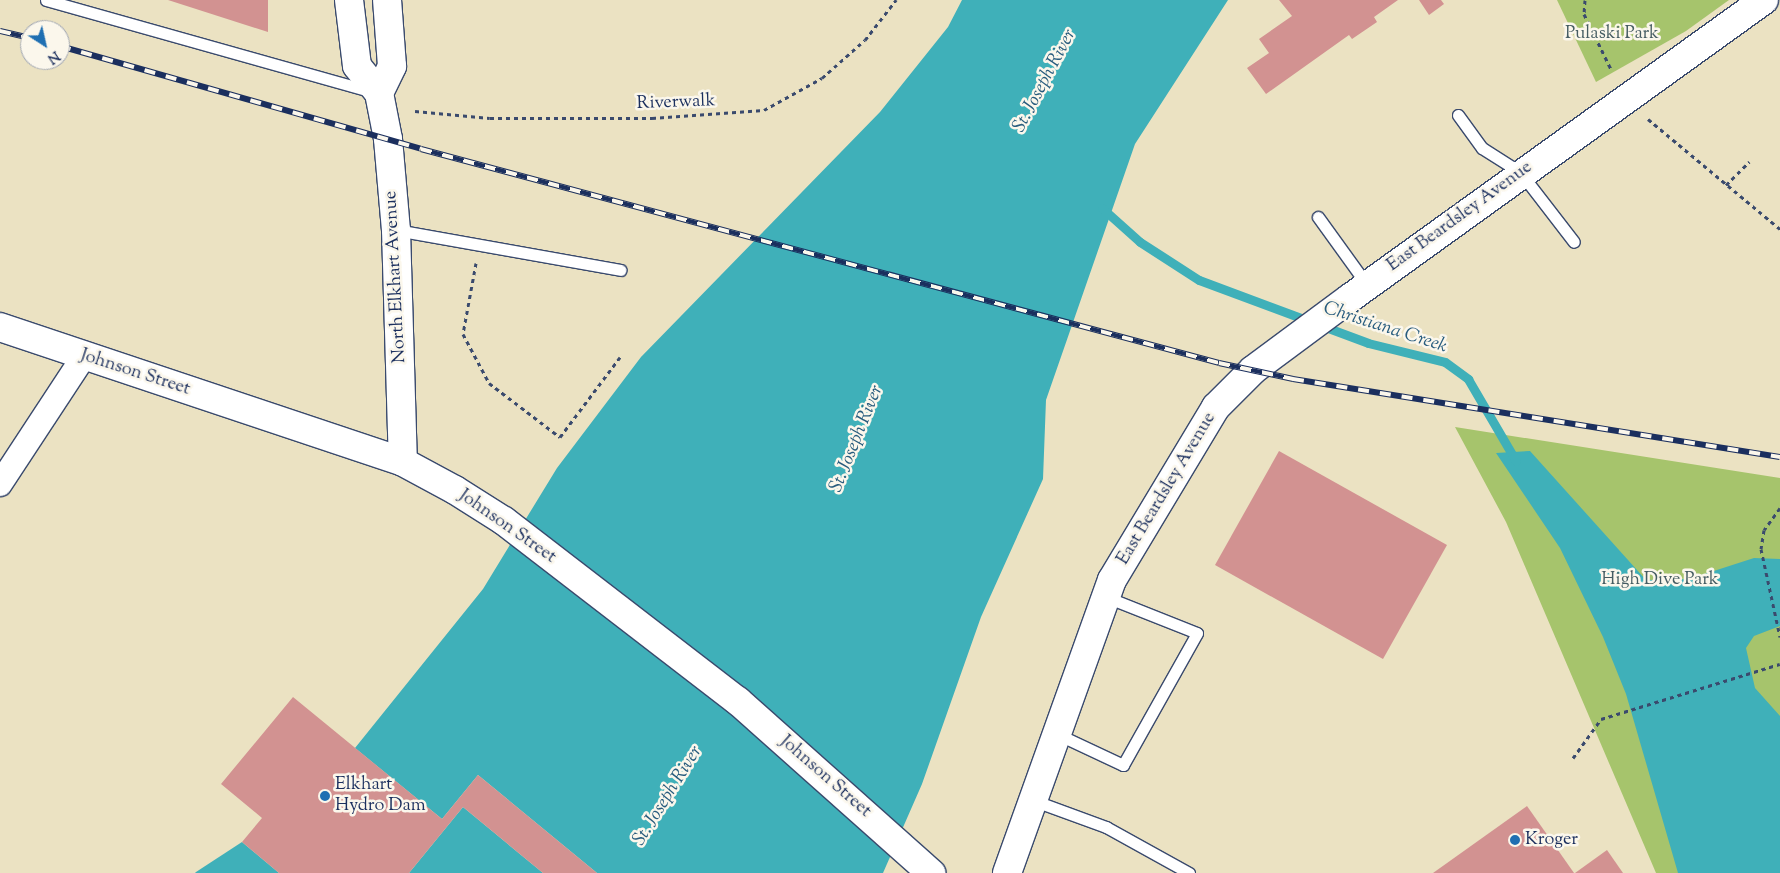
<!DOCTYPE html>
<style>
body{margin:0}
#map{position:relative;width:1780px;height:873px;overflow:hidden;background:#ebe2c2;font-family:"Sorts Mill Goudy",serif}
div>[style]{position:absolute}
.green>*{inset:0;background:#a6c46c}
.water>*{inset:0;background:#3fb0b9}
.stream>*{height:9px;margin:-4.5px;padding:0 4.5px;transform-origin:4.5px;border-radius:4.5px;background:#3fb0b9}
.building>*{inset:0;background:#d29291}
.path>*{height:3px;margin-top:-1.5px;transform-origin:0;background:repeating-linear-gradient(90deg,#3a4a6d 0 4px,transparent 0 8px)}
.roads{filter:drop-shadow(1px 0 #3a4a6d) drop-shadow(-1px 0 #3a4a6d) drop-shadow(0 1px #3a4a6d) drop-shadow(0 -1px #3a4a6d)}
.lane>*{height:11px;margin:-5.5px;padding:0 5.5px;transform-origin:5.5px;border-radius:5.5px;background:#fff}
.street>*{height:24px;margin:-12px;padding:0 12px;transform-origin:12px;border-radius:12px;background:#fff}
.secondary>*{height:28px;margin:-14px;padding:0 14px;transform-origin:14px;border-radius:14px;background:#fff}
.rail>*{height:5.5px;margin-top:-2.75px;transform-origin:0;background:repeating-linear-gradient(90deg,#fbf7ec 0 11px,#1b2f5e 0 22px);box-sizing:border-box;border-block:1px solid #1b2f5e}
.dots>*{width:14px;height:14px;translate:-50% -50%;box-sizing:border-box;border:2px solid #fbf7ec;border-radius:50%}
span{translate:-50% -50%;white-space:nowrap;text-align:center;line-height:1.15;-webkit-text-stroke:5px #fbf7ec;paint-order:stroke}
.park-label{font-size:18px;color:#455c62}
.street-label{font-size:18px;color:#1b2f5e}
.poi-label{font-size:18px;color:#1b2f5e}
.left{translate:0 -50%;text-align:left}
.water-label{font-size:19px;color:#285c7e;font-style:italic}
.north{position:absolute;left:20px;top:20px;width:50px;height:50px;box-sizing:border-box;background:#fbf7ec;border:1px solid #a1a7b3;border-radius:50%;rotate:145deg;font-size:14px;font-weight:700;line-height:20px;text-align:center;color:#1b2f5e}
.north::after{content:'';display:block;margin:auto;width:18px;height:22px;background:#1f6fb2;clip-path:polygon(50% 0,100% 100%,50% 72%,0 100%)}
</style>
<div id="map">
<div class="green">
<i style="clip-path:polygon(1557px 0,1729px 0,1686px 31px,1596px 82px)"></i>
<i style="clip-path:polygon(1455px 427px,1780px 478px,1780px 873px,1656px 873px,1506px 522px)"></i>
</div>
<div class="water">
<i style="clip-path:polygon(962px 0,1228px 0,1135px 144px,1046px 400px,1043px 479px,981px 617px,922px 784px,883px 873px,597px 873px,478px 775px,442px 819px,355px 748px,483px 589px,557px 468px,641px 357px,880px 112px,948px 27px)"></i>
<i style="clip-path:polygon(1530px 451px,1646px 580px,1689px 579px,1754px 558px,1780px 559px,1780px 626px,1754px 636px,1746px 648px,1755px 688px,1780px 716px,1780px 873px,1678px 873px,1626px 694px,1603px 637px,1560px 548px,1496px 453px)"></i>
<i style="clip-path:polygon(463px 807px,543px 873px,409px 873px)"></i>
<i style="clip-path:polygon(242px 842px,279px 873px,195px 873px,196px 872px)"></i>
</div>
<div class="stream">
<i style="left:1102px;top:208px;width:51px;rotate:41.8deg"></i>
<i style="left:1140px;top:242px;width:70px;rotate:32.8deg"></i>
<i style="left:1199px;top:280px;width:180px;rotate:20.4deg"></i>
<i style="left:1368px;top:343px;width:79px;rotate:13.9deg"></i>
<i style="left:1445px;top:362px;width:29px;rotate:36deg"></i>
<i style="left:1468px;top:379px;width:95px;rotate:59.7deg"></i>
</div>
<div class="building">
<i style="clip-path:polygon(168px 0,268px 0,268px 32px)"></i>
<i style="clip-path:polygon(1398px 0,1374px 17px,1377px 22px,1352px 39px,1349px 35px,1266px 94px,1247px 68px,1269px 53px,1259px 39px,1292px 16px,1279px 0)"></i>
<i style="clip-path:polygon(1419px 0,1441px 0,1444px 4px,1429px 15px)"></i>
<i style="clip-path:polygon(1279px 451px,1447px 545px,1383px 659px,1215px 565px)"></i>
<i style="clip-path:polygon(293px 697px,442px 819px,478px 775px,597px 873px,543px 873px,463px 807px,409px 873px,279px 873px,242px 842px,262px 818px,221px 784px)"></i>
<i style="clip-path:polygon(1527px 806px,1574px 873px,1433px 873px)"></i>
<i style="clip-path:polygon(1607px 850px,1623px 873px,1575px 873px)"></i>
</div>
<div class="path">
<i style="left:1585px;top:0;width:14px;rotate:94deg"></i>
<i style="left:1584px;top:14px;width:61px;rotate:63.9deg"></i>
<i style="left:415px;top:111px;width:75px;rotate:5.3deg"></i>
<i style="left:490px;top:118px;width:162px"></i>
<i style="left:652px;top:118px;width:112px;rotate:-4.1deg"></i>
<i style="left:764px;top:110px;width:66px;rotate:-28.9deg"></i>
<i style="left:822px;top:78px;width:57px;rotate:-41.5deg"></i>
<i style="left:865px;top:40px;width:51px;rotate:-52.2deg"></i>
<i style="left:1648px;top:119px;width:172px;rotate:39.8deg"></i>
<i style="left:1726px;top:185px;width:33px;rotate:-45deg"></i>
<i style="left:476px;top:263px;width:72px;rotate:100.4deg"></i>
<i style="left:463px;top:334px;width:55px;rotate:62deg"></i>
<i style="left:489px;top:383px;width:89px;rotate:37.3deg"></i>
<i style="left:560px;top:437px;width:100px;rotate:-53.1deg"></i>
<i style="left:1780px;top:508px;width:27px;rotate:126deg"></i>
<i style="left:1764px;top:530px;width:19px;rotate:99deg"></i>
<i style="left:1761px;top:549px;width:90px;rotate:77.8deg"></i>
<i style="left:1573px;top:758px;width:48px;rotate:-54.3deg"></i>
<i style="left:1601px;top:719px;width:187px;rotate:-17.1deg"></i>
</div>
<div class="roads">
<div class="lane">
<i style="left:46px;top:0;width:337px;rotate:15.7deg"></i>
<i style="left:1458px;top:115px;width:41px;rotate:54deg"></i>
<i style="left:1482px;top:148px;width:45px;rotate:32.3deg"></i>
<i style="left:1520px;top:172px;width:88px;rotate:52.4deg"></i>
<i style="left:1318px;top:217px;width:84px;rotate:54.2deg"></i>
<i style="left:396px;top:230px;width:228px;rotate:10.1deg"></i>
<i style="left:1057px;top:734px;width:73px;rotate:25.2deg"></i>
<i style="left:1123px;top:765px;width:151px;rotate:-60.7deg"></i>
<i style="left:1197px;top:633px;width:98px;rotate:-158.4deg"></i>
<i style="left:1035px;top:801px;width:76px;rotate:20.1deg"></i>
<i style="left:1106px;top:827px;width:95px;rotate:29deg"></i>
</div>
<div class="street">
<i style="left:0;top:484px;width:153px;rotate:-56.7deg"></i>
</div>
<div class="secondary">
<i style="left:349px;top:0;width:66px;rotate:83.1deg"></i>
<i style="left:357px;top:66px;width:35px;rotate:51deg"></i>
<i style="left:379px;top:93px;width:47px;rotate:78.9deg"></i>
<i style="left:388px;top:139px;width:91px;rotate:85deg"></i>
<i style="left:396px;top:230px;width:232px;rotate:88.3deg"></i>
<i style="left:379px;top:93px;width:30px;rotate:-64deg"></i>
<i style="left:392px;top:66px;width:66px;rotate:-94.3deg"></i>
<i style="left:0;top:327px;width:425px;rotate:18.5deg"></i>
<i style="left:403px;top:462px;width:59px;rotate:28.3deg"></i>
<i style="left:455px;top:490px;width:58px;rotate:32.3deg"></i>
<i style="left:504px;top:521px;width:295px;rotate:37.6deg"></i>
<i style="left:738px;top:701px;width:259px;rotate:41.7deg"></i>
<i style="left:1007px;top:873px;width:311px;rotate:-70.3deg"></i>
<i style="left:1112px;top:580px;width:202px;rotate:-59deg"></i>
<i style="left:1216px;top:407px;width:52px;rotate:-45deg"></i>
<i style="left:1253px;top:370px;width:121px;rotate:-36.6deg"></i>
<i style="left:1350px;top:298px;width:510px;rotate:-35.75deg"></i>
</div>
</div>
<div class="rail">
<i style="left:0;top:31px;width:31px;rotate:13deg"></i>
<i style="left:60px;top:46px;width:375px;rotate:15.9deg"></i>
<i style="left:421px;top:149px;width:826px;rotate:15.01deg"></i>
<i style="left:1219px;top:363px;width:76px;rotate:12.2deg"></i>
<i style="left:1293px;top:379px;width:493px;rotate:9.1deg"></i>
</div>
<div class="dots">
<i style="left:325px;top:796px;background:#1f6fb2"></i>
<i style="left:1515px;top:840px;background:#1f6fb2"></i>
</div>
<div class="park-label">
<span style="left:1612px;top:34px">Pulaski Park</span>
<span style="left:1660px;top:580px">High Dive Park</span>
</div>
<div class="street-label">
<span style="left:676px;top:103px;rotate:-2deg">Riverwalk</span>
<span style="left:1460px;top:217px;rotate:-36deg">East Beardsley Avenue</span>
<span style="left:396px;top:277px;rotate:-93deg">North Elkhart Avenue</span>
<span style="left:135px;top:373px;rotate:18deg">Johnson Street</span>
<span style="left:1167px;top:489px;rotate:-59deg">East Beardsley Avenue</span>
<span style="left:507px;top:527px;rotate:35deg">Johnson Street</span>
<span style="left:825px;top:777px;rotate:41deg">Johnson Street</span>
</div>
<div class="poi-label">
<span class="left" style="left:335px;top:796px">Elkhart<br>Hydro Dam</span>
<span class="left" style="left:1525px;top:840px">Kroger</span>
</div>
<div class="water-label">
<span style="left:1045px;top:81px;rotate:-62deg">St. Joseph River</span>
<span style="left:1385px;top:328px;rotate:18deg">Christiana Creek</span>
<span style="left:857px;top:439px;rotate:-68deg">St. Joseph River</span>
<span style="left:668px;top:796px;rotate:-58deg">St. Joseph River</span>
</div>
<div class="north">N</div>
</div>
